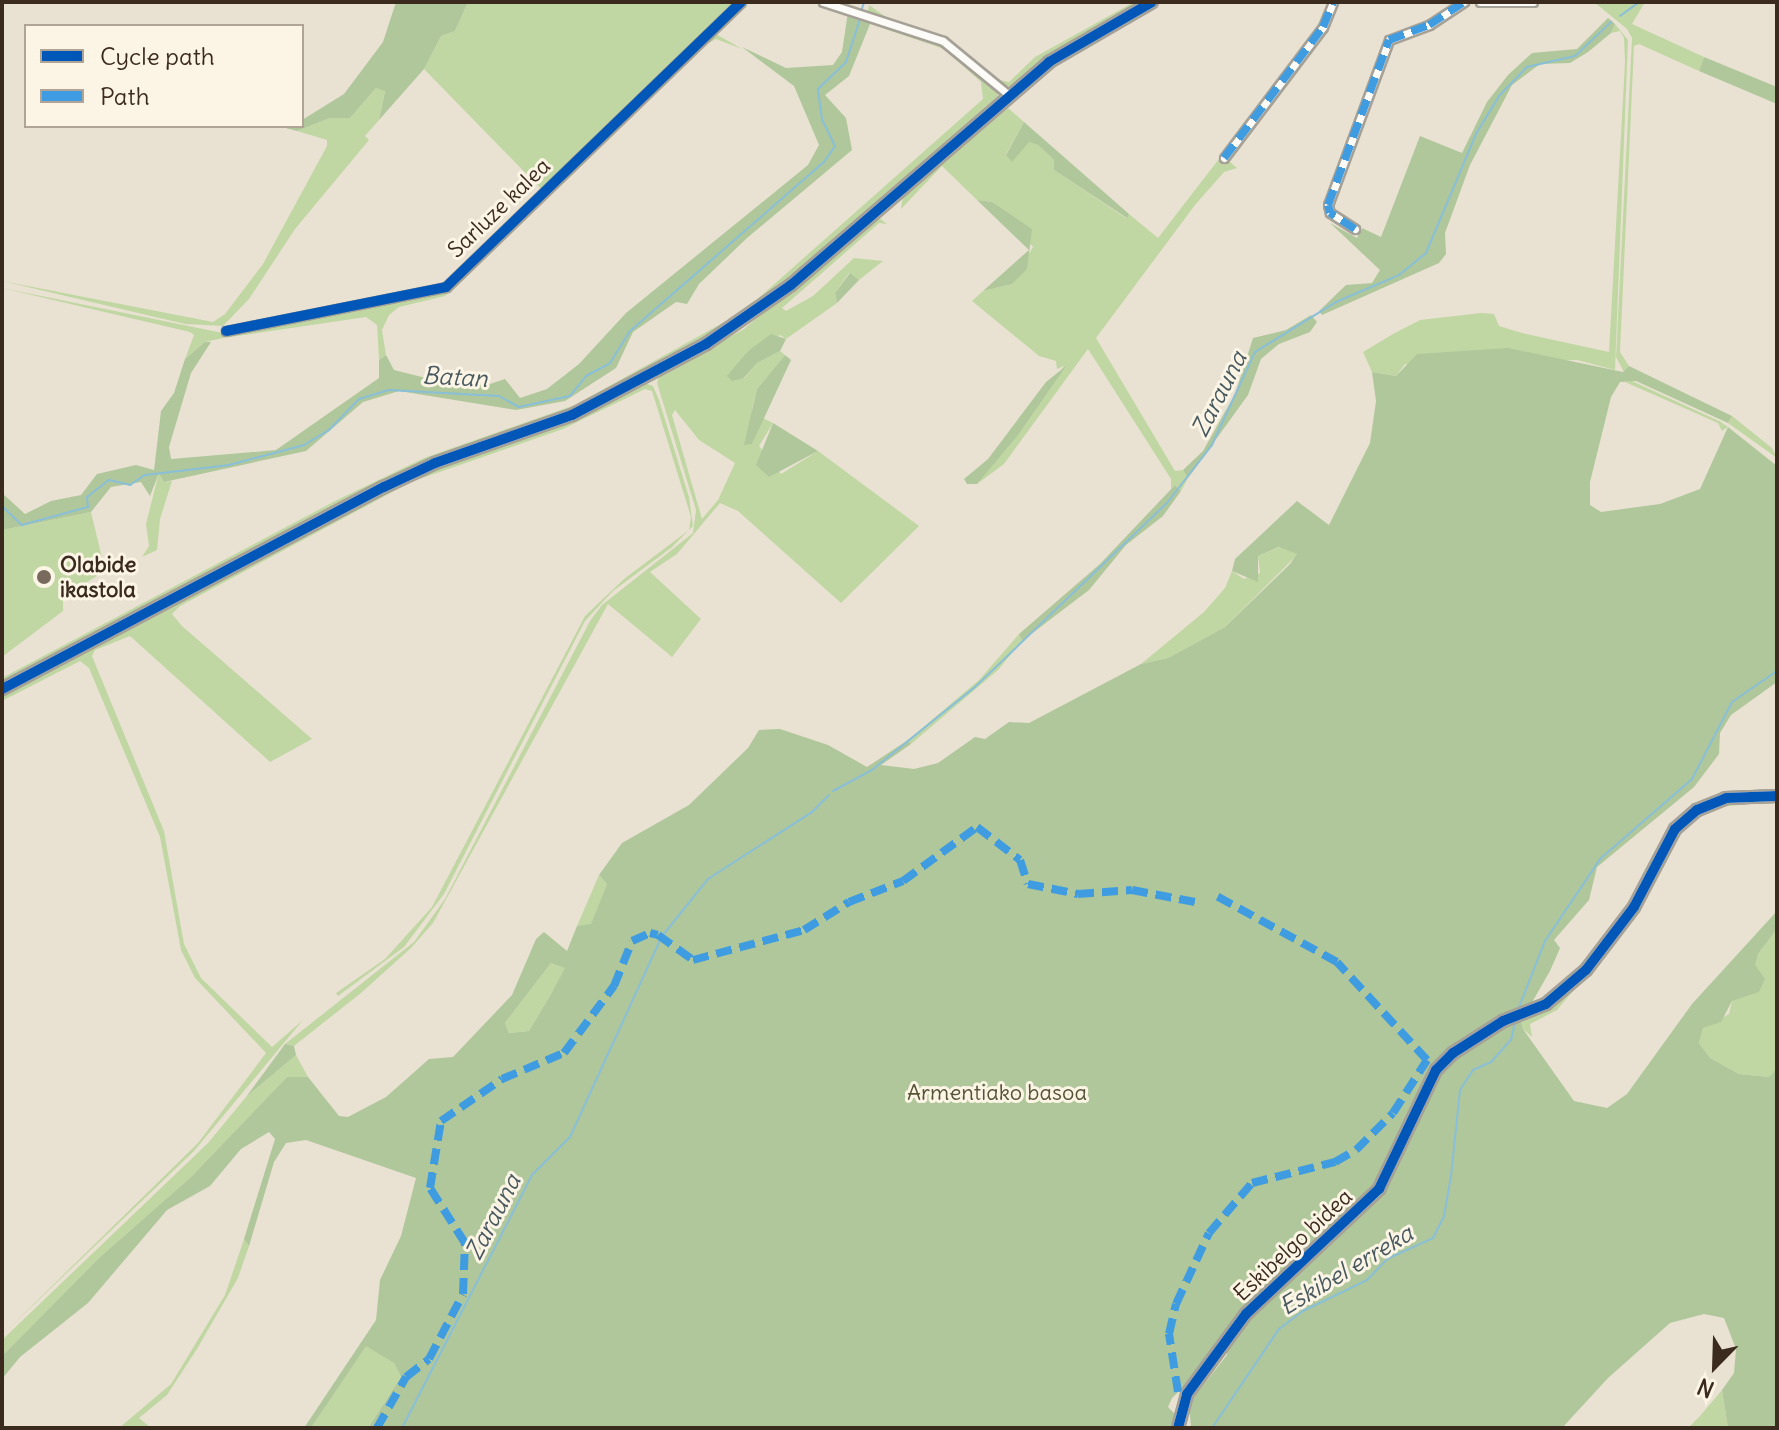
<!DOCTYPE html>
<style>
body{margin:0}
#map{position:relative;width:1779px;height:1430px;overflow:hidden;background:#e9e2d3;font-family:Delius,sans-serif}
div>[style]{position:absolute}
.green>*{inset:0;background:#c1d7a3}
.forest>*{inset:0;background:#afc79a}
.stream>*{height:2px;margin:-1px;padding:0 1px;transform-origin:1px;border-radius:1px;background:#89bfd9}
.roads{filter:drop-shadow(2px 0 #a6a196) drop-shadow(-2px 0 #a6a196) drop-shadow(0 2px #a6a196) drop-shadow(0 -2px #a6a196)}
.street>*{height:7px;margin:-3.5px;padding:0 3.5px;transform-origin:3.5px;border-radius:3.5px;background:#fcfbf8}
.secondary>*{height:10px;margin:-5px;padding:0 5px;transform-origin:5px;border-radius:5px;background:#fcfbf8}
.quiet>*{height:8px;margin-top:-4px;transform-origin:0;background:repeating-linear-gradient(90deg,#3f9ce0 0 16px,transparent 0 24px)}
.cycleway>*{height:10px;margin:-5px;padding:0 5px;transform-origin:5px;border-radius:5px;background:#0057b8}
.dots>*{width:22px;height:22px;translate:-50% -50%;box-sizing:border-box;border:4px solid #fcf5e5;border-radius:50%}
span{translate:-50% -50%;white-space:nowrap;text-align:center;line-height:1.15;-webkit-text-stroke:6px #fcf5e5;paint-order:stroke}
.street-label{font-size:22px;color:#3b2a1e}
.poi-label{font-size:22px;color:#3b2a1e;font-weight:700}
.left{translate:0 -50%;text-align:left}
.park-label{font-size:22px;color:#545336}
.water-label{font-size:24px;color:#485960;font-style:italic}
.frame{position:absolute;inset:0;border:4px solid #3b2a1e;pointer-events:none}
.legend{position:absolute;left:24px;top:24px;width:280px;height:104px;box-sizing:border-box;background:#fcf5e5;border:2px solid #afa495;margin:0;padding:10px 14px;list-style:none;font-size:24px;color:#3b2a1e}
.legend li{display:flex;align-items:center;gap:16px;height:40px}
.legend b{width:40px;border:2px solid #afa495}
.north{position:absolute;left:1675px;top:1326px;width:80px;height:80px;-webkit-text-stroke:6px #fcf5e5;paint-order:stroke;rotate:203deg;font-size:22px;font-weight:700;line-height:32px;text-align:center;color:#3b2a1e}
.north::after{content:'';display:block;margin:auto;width:28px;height:36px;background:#3b2a1e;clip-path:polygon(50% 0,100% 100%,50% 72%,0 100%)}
</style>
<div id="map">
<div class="green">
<i style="clip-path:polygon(468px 2px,735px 2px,543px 191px,424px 69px,441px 36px,455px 31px)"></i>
<i style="clip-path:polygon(744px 2px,716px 34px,742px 49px,716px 39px,705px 45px,445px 296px,399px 307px,389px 315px,382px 330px,386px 355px,379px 360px,377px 325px,366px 317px,223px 338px,205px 342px,185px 359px,194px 335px,190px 332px,2px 288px,223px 333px,433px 296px,448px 288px)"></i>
<i style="clip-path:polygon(1134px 2px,1142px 2px,1069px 42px,1011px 87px,1000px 85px,950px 43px,867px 15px,869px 5px,886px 17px,944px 38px,995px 79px,1009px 82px,1035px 57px)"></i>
<i style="clip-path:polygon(1594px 2px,1645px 2px,1632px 24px,1704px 57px,1699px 71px,1639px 44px,1634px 46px,1620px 352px,1629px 366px,1624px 372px,1616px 357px,1632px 38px,1627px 29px)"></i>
<i style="clip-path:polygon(869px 19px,943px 44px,996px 87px,999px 98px,779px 289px,697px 344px,593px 401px,419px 463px,2px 683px,2px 678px,337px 500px,424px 458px,575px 405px,744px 311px,983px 99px,981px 82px,944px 49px,870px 24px)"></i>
<i style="clip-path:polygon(1615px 24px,1628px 40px,1615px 370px,1577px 360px,1405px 364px,1396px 376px,1372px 372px,1363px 352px,1393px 334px,1420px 320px,1481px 313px,1494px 314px,1499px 326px,1522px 333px,1609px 352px,1625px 62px,1624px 38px,1620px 31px,1611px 33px)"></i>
<i style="clip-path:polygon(376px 88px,385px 90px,379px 120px,365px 136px,369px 140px,295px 229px,249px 299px,223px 326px,185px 324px,2px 281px,213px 322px,225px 314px,263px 264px,327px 146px,327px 140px,297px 131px,330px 118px,350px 118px)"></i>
<i style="clip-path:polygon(1008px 108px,1024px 122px,1006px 154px,1012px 161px,1029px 141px,1038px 145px,1054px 160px,1054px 170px,1126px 218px,1129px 214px,1158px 238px,1222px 155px,1237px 168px,1224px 172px,1195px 205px,1096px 338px,1175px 471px,1183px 470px,1188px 478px,1181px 491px,1175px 485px,1171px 489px,1171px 479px,1088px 349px,1004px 464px,977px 484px,1064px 366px,1057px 369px,1056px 361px,1039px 356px,972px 301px,983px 291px,1012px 284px,1033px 247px,992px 202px,977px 200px,942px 166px,901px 209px,903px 196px)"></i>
<i style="clip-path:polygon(evenodd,878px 217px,887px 224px,879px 223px,782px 308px,786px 311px,813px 296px,854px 258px,883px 261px,859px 280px,849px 273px,835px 293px,837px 303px,786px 339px,780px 335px,748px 351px,739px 367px,744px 379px,757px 363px,780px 351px,785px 355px,757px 389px,752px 409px,752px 444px,763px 418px,773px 423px,759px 446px,781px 474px,818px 451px,919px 526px,841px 603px,738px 511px,720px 503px,677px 554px,650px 572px,701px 619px,672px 657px,608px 604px,433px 923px,411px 948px,361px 993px,294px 1046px,285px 1044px,414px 942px,445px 899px,590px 621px,602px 605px,693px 533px,696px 510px,657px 383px,659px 376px,744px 329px,878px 217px,675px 410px,699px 440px,735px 463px,718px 500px,702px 519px,672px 415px,675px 410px)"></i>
<i style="clip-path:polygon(1632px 381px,1721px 422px,1728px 427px,1722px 431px,1718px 423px,1625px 382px)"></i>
<i style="clip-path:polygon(645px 383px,653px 386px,659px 400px,689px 497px,693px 526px,671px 548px,613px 591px,585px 621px,444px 894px,404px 947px,338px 996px,336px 993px,385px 959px,432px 907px,585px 616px,624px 579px,689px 530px,691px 517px,652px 391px,645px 389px,563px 429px,411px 482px,180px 606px,172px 614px,182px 626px,312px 739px,270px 762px,130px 636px,95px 650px,92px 656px,164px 831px,184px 944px,201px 978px,272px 1047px,303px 1020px,194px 1151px,2px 1335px,198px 1143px,266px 1053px,195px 978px,181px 950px,160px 837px,89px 668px,80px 661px,2px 701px,2px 695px,425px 472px,573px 422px)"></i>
<i style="clip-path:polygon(1732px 416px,1772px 448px,1777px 458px,1728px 423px)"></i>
<i style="clip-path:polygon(159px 472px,164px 482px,172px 481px,160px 519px,157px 550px,142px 557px,149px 546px,146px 524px)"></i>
<i style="clip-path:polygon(91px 512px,104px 566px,100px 574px,63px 597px,63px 611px,2px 657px,2px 530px)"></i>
<i style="clip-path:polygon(1280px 547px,1298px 554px,1225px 627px,1168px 658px,1141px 664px,1204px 612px,1225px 588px,1232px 571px,1244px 579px,1260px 573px,1258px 556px)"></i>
<i style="clip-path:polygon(1019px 634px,1022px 641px,998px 670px,911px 744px,908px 740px,979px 680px)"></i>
<i style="clip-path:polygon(1759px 796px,1777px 801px,1720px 807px,1689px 822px,1669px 848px,1645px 899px,1611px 946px,1557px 1010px,1530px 1024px,1532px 1037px,1523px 1029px,1520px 1018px,1562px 996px,1597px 958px,1634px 910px,1671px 838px,1682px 825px,1718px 804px)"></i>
<i style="clip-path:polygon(599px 875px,607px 884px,591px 925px,577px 926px)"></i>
<i style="clip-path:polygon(1777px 929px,1777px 1071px,1769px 1077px,1739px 1074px,1710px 1058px,1699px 1043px,1703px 1028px,1729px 1014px,1732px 1001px,1746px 992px,1758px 954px)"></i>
<i style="clip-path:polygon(551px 963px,566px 968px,551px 994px,529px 1031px,509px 1033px,505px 1023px)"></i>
<i style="clip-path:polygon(296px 1055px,308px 1077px,287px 1077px,190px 1178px,100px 1257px,2px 1356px,2px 1340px,208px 1143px,246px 1097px)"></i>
<i style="clip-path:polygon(244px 1239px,249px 1246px,238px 1278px,197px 1349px,167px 1395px,139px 1418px,151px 1428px,119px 1428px,171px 1384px,225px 1295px)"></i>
<i style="clip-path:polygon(366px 1345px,394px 1363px,401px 1377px,368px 1428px,311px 1428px)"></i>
<i style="clip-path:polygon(1722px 1390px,1728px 1428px,1688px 1428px,1700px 1416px)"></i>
</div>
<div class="forest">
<i style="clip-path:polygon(396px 2px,468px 2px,455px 31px,441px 36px,424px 69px,379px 120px,385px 91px,376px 88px,350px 118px,330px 118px,297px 131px,278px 126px,302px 126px,302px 120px,344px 94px,383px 42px)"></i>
<i style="clip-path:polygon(848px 12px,869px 19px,870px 24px,849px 76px,825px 95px,846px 118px,852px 150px,747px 238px,699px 284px,687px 304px,676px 302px,633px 332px,616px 368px,565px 401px,516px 410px,399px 391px,363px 402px,306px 451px,164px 482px,159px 473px,150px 496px,141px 482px,111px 487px,91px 512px,2px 530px,2px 493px,25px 514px,51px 501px,81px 495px,97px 474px,136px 465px,154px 470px,161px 411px,174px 393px,185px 359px,205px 342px,211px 342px,191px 373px,169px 447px,171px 459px,276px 450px,379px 378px,379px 360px,386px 355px,394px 370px,426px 378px,490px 384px,505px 379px,520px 398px,547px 389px,579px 364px,626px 313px,808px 165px,819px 145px,794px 86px,742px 47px,786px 68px,833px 65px,842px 52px)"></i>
<i style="clip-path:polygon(1608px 18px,1615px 24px,1611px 33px,1588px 52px,1570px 63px,1540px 64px,1512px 85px,1470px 165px,1445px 233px,1446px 254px,1439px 263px,1322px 315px,1319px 311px,1346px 285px,1372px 283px,1380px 270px,1330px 223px,1357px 238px,1362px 228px,1381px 237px,1420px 136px,1462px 153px,1487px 102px,1508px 75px,1532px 53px,1577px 49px)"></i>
<i style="clip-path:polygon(1704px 57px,1777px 87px,1777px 104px,1699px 71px)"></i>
<i style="clip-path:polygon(1024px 122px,1129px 214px,1127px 218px,1054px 170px,1054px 160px,1038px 145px,1029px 142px,1012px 162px,1006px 155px)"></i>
<i style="clip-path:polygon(977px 200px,992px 202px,1032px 229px,1027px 269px,1012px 284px,983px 291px,1029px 250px)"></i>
<i style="clip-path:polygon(850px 273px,859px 280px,837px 303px,835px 293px)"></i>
<i style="clip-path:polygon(1311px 315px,1317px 322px,1310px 332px,1279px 344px,1261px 359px,1248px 395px,1188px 478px,1183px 470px,1203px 451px,1235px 394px,1253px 338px,1286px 330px)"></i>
<i style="clip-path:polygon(771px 334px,786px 339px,780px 351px,757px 363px,744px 378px,732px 381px,727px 376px,748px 351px)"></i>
<i style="clip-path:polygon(evenodd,1508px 348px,1623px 372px,1629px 366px,1732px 416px,1728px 423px,1636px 381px,1620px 382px,1611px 397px,1590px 482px,1590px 505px,1601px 512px,1660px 504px,1700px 489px,1728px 427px,1777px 466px,1777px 682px,1731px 715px,1720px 733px,1719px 754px,1694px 787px,1597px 867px,1589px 900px,1554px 940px,1560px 948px,1550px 971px,1527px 1011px,1519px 1013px,1523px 1029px,1574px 1101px,1607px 1108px,1627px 1094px,1692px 1004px,1777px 911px,1777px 929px,1758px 954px,1755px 965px,1765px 979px,1759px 992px,1732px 1001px,1721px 1022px,1703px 1028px,1699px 1043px,1710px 1058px,1739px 1074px,1769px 1077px,1777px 1069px,1777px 1428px,1728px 1428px,1722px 1390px,1734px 1373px,1736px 1349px,1724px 1318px,1704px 1314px,1670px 1323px,1608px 1378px,1562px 1428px,1191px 1428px,1189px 1403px,1227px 1355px,1227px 1347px,1172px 1398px,1168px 1407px,1177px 1416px,1174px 1428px,368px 1428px,401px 1377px,394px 1363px,366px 1346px,311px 1428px,304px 1428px,376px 1320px,380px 1280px,401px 1236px,416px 1178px,306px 1140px,286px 1143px,274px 1162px,249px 1246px,244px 1239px,275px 1139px,269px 1132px,241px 1149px,210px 1186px,167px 1210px,88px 1303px,20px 1357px,2px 1379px,2px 1356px,100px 1257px,190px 1178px,287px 1077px,308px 1077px,339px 1116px,348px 1117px,386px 1097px,429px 1059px,453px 1057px,512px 995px,536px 939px,544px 932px,567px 951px,577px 926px,591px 924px,607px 884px,599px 875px,622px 843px,689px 805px,748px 748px,759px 730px,780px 729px,828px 745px,867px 767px,908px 740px,911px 744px,881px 765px,914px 769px,938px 763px,975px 737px,985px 739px,1009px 722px,1029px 723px,1141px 664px,1168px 658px,1225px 627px,1290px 564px,1297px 554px,1279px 547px,1258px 556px,1258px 582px,1232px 571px,1235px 559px,1297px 501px,1329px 525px,1370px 443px,1376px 401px,1372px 372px,1396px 376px,1417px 354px,1508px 348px,551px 963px,565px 968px,551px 994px,529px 1031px,509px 1033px,505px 1023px,551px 963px)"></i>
<i style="clip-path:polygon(785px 355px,791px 360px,752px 444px,744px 445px,757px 389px)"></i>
<i style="clip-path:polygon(1066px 366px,1018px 435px,977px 484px,967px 484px,964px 479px,988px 459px,1046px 382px)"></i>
<i style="clip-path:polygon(773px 423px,818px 451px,769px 477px,756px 465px)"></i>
<i style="clip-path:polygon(1175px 485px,1181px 491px,1163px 516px,1126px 545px,1089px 590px,1022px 641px,1019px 634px,1100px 564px)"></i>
<i style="clip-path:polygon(285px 1044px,294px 1046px,296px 1055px,246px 1097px)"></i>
</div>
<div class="stream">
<i style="left:861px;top:12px;width:10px;rotate:-73deg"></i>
<i style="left:1620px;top:16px;width:24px;rotate:-36deg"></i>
<i style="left:2px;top:506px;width:28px;rotate:44deg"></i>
<i style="left:22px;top:525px;width:68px;rotate:-15.3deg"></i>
<i style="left:88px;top:507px;width:10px;rotate:-96deg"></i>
<i style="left:87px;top:497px;width:28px;rotate:-38deg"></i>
<i style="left:109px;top:480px;width:22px;rotate:13deg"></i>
<i style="left:130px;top:485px;width:18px;rotate:-34deg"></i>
<i style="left:145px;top:475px;width:85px;rotate:-6.8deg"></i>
<i style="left:229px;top:465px;width:78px;rotate:-14.9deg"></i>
<i style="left:304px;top:445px;width:29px;rotate:-31deg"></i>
<i style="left:329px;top:430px;width:43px;rotate:-45.9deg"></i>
<i style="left:359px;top:399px;width:31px;rotate:-17deg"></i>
<i style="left:389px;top:390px;width:110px;rotate:3.1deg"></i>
<i style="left:499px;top:396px;width:23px;rotate:29deg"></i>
<i style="left:519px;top:407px;width:52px;rotate:-12.2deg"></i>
<i style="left:570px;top:396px;width:26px;rotate:-51deg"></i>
<i style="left:586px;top:376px;width:27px;rotate:-28deg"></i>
<i style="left:610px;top:363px;width:36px;rotate:-58deg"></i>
<i style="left:629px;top:332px;width:259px;rotate:-41.1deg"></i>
<i style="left:824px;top:162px;width:19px;rotate:-55deg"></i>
<i style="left:835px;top:146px;width:30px;rotate:-116deg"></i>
<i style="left:822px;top:119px;width:30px;rotate:-98deg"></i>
<i style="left:818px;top:89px;width:39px;rotate:-44deg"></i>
<i style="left:846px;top:62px;width:45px;rotate:-72deg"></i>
<i style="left:833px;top:791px;width:44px;rotate:-28.3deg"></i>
<i style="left:872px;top:770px;width:132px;rotate:-38.9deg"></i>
<i style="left:975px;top:687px;width:266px;rotate:-43.8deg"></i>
<i style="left:1167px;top:503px;width:73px;rotate:-52.2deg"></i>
<i style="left:1212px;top:445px;width:102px;rotate:-65.2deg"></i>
<i style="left:1255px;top:352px;width:95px;rotate:-31.7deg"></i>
<i style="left:1336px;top:302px;width:69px;rotate:-23.2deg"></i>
<i style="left:1399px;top:275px;width:35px;rotate:-39deg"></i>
<i style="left:1426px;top:253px;width:129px;rotate:-67.2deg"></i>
<i style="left:1476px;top:134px;width:44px;rotate:-58.8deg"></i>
<i style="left:1499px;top:96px;width:40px;rotate:-46deg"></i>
<i style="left:1527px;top:67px;width:49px;rotate:-12.9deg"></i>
<i style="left:1575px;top:56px;width:50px;rotate:-43.4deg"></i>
<i style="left:663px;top:935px;width:72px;rotate:-51.2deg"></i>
<i style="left:708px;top:879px;width:124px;rotate:-32.8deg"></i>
<i style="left:812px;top:812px;width:24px;rotate:-45deg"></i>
<i style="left:1517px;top:1012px;width:76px;rotate:-68.5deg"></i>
<i style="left:1545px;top:941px;width:99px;rotate:-56.1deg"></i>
<i style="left:1600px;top:859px;width:122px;rotate:-41deg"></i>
<i style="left:1692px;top:779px;width:87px;rotate:-62.5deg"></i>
<i style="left:1732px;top:702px;width:55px;rotate:-34.6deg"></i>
<i style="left:402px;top:1428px;width:284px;rotate:-62.8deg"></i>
<i style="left:532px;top:1175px;width:54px;rotate:-45deg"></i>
<i style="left:570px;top:1137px;width:217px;rotate:-65.4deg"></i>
<i style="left:1212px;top:1428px;width:120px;rotate:-55.9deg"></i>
<i style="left:1279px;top:1329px;width:30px;rotate:-37deg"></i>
<i style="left:1303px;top:1311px;width:71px;rotate:-25.8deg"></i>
<i style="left:1367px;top:1280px;width:29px;rotate:-46deg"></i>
<i style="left:1387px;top:1259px;width:51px;rotate:-24.5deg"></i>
<i style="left:1433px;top:1238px;width:25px;rotate:-63deg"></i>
<i style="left:1444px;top:1216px;width:41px;rotate:-80.1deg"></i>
<i style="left:1451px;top:1176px;width:86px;rotate:-84deg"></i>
<i style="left:1460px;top:1090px;width:24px;rotate:-57deg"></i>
<i style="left:1473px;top:1070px;width:20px;rotate:-24deg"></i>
<i style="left:1491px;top:1062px;width:30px;rotate:-48deg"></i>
<i style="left:1511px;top:1040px;width:18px;rotate:-77deg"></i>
</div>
<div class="roads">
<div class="street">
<i style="left:823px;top:2px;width:126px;rotate:18deg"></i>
<i style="left:943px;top:41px;width:85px;rotate:39.3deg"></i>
<i style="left:1480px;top:2px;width:53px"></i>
<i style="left:1224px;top:158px;width:164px;rotate:-52.9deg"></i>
<i style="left:1323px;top:27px;width:27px;rotate:-68deg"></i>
<i style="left:1355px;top:229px;width:30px;rotate:-147deg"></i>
<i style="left:1330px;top:213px;width:8px;rotate:-104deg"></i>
<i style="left:1328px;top:205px;width:176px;rotate:-69.7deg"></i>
<i style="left:1389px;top:40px;width:43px;rotate:-20.6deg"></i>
<i style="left:1429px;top:25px;width:42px;rotate:-33.3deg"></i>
<i style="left:226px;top:331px;width:224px;rotate:-11.3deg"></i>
<i style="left:446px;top:287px;width:410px;rotate:-44deg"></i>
</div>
<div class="secondary">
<i style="left:2px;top:689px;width:432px;rotate:-27.9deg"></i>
<i style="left:384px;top:487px;width:56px;rotate:-25.2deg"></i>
<i style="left:435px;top:463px;width:145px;rotate:-19.3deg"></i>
<i style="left:572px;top:415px;width:152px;rotate:-27.9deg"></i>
<i style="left:706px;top:344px;width:103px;rotate:-34.8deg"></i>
<i style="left:791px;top:285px;width:341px;rotate:-40.8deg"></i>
<i style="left:1049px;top:62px;width:119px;rotate:-30.2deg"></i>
<i style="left:1178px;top:1428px;width:35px;rotate:-75deg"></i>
<i style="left:1187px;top:1394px;width:99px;rotate:-53.6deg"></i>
<i style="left:1246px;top:1314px;width:183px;rotate:-43.2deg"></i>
<i style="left:1379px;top:1189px;width:132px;rotate:-64.4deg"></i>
<i style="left:1436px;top:1070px;width:24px;rotate:-45deg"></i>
<i style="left:1453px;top:1053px;width:59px;rotate:-32.6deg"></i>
<i style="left:1503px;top:1021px;width:46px;rotate:-21.6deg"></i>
<i style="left:1546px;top:1004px;width:52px;rotate:-40.4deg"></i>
<i style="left:1586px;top:970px;width:79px;rotate:-52.7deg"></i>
<i style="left:1634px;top:907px;width:88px;rotate:-62.3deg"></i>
<i style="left:1675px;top:829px;width:29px;rotate:-41deg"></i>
<i style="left:1697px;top:810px;width:31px;rotate:-22deg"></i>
<i style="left:1726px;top:798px;width:51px;rotate:-2.2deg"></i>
</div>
</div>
<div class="quiet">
<i style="left:1224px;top:158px;width:164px;rotate:-52.9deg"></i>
<i style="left:1323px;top:27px;width:27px;rotate:-68deg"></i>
<i style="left:1355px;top:229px;width:30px;rotate:-147deg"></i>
<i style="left:1330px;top:213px;width:8px;rotate:-104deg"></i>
<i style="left:1328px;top:205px;width:176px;rotate:-69.7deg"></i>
<i style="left:1389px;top:40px;width:43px;rotate:-20.6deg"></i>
<i style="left:1429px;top:25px;width:42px;rotate:-33.3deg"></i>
<i style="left:1178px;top:1392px;width:59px;rotate:-98.8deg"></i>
<i style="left:1169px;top:1334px;width:31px;rotate:-77deg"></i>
<i style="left:1176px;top:1304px;width:78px;rotate:-65.1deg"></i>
<i style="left:1209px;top:1233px;width:66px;rotate:-49.3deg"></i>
<i style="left:1252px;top:1183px;width:86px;rotate:-14.2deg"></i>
<i style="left:1335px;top:1162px;width:24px;rotate:-30deg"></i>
<i style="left:1356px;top:1150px;width:52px;rotate:-45deg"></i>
<i style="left:1393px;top:1113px;width:63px;rotate:-57.3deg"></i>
<i style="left:1427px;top:1060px;width:133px;rotate:-132.6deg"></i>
<i style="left:1337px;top:962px;width:141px;rotate:-151.3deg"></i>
<i style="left:377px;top:1428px;width:59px;rotate:-60.4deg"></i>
<i style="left:406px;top:1377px;width:29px;rotate:-38deg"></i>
<i style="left:429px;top:1359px;width:73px;rotate:-62.4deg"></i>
<i style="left:463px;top:1294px;width:51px;rotate:-87.8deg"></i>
<i style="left:465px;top:1243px;width:65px;rotate:-122.5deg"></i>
<i style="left:430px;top:1188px;width:68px;rotate:-80.7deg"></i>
<i style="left:441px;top:1121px;width:74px;rotate:-34.5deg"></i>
<i style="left:502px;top:1079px;width:67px;rotate:-22.8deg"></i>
<i style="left:564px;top:1053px;width:84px;rotate:-53.3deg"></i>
<i style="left:614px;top:986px;width:48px;rotate:-68.2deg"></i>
<i style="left:632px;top:941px;width:20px;rotate:-24deg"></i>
<i style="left:650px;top:933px;width:8px;rotate:14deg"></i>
<i style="left:658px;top:935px;width:43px;rotate:35.5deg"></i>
<i style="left:693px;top:960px;width:115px;rotate:-15.1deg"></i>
<i style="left:804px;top:930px;width:53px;rotate:-31.9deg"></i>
<i style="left:849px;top:902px;width:58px;rotate:-21.3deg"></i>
<i style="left:903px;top:881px;width:92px;rotate:-36.1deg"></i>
<i style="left:977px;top:827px;width:54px;rotate:37.5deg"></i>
<i style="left:1020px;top:860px;width:25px;rotate:72deg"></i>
<i style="left:1028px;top:884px;width:51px;rotate:11.3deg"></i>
<i style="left:1078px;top:894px;width:54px;rotate:-4.2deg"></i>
<i style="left:1132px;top:890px;width:64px;rotate:10.8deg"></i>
</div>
<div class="cycleway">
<i style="left:226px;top:331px;width:224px;rotate:-11.3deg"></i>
<i style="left:446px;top:287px;width:410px;rotate:-44deg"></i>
<i style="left:2px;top:689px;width:432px;rotate:-27.9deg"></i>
<i style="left:384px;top:487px;width:56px;rotate:-25.2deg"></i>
<i style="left:435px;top:463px;width:145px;rotate:-19.3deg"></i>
<i style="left:572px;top:415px;width:152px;rotate:-27.9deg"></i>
<i style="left:706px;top:344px;width:103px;rotate:-34.8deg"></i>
<i style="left:791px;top:285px;width:341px;rotate:-40.8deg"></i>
<i style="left:1049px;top:62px;width:119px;rotate:-30.2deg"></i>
<i style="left:1178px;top:1428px;width:35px;rotate:-75deg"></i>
<i style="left:1187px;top:1394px;width:99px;rotate:-53.6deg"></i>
<i style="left:1246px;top:1314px;width:183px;rotate:-43.2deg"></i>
<i style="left:1379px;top:1189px;width:132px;rotate:-64.4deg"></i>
<i style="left:1436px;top:1070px;width:24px;rotate:-45deg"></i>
<i style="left:1453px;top:1053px;width:59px;rotate:-32.6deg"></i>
<i style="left:1503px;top:1021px;width:46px;rotate:-21.6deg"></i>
<i style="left:1546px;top:1004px;width:52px;rotate:-40.4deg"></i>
<i style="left:1586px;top:970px;width:79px;rotate:-52.7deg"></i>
<i style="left:1634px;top:907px;width:88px;rotate:-62.3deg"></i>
<i style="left:1675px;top:829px;width:29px;rotate:-41deg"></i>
<i style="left:1697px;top:810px;width:31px;rotate:-22deg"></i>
<i style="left:1726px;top:798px;width:51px;rotate:-2.2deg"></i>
</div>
<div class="dots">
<i style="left:44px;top:577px;background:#786a5d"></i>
</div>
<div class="street-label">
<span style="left:499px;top:208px;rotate:-44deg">Sarluze kalea</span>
<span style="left:1293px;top:1245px;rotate:-43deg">Eskibelgo bidea</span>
</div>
<div class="poi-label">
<span class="left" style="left:60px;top:577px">Olabide<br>ikastola</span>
</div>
<div class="park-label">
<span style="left:997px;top:1093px">Armentiako basoa</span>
</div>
<div class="water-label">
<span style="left:455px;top:377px;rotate:3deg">Batan</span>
<span style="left:1219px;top:394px;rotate:-63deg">Zarauna</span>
<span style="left:493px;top:1217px;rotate:-63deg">Zarauna</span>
<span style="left:1346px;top:1270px;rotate:-31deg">Eskibel erreka</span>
</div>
<div class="frame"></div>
<ul class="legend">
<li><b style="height:10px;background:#0057b8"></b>Cycle path</li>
<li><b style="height:10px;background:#3f9ce0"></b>Path</li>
</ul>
<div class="north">N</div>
</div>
